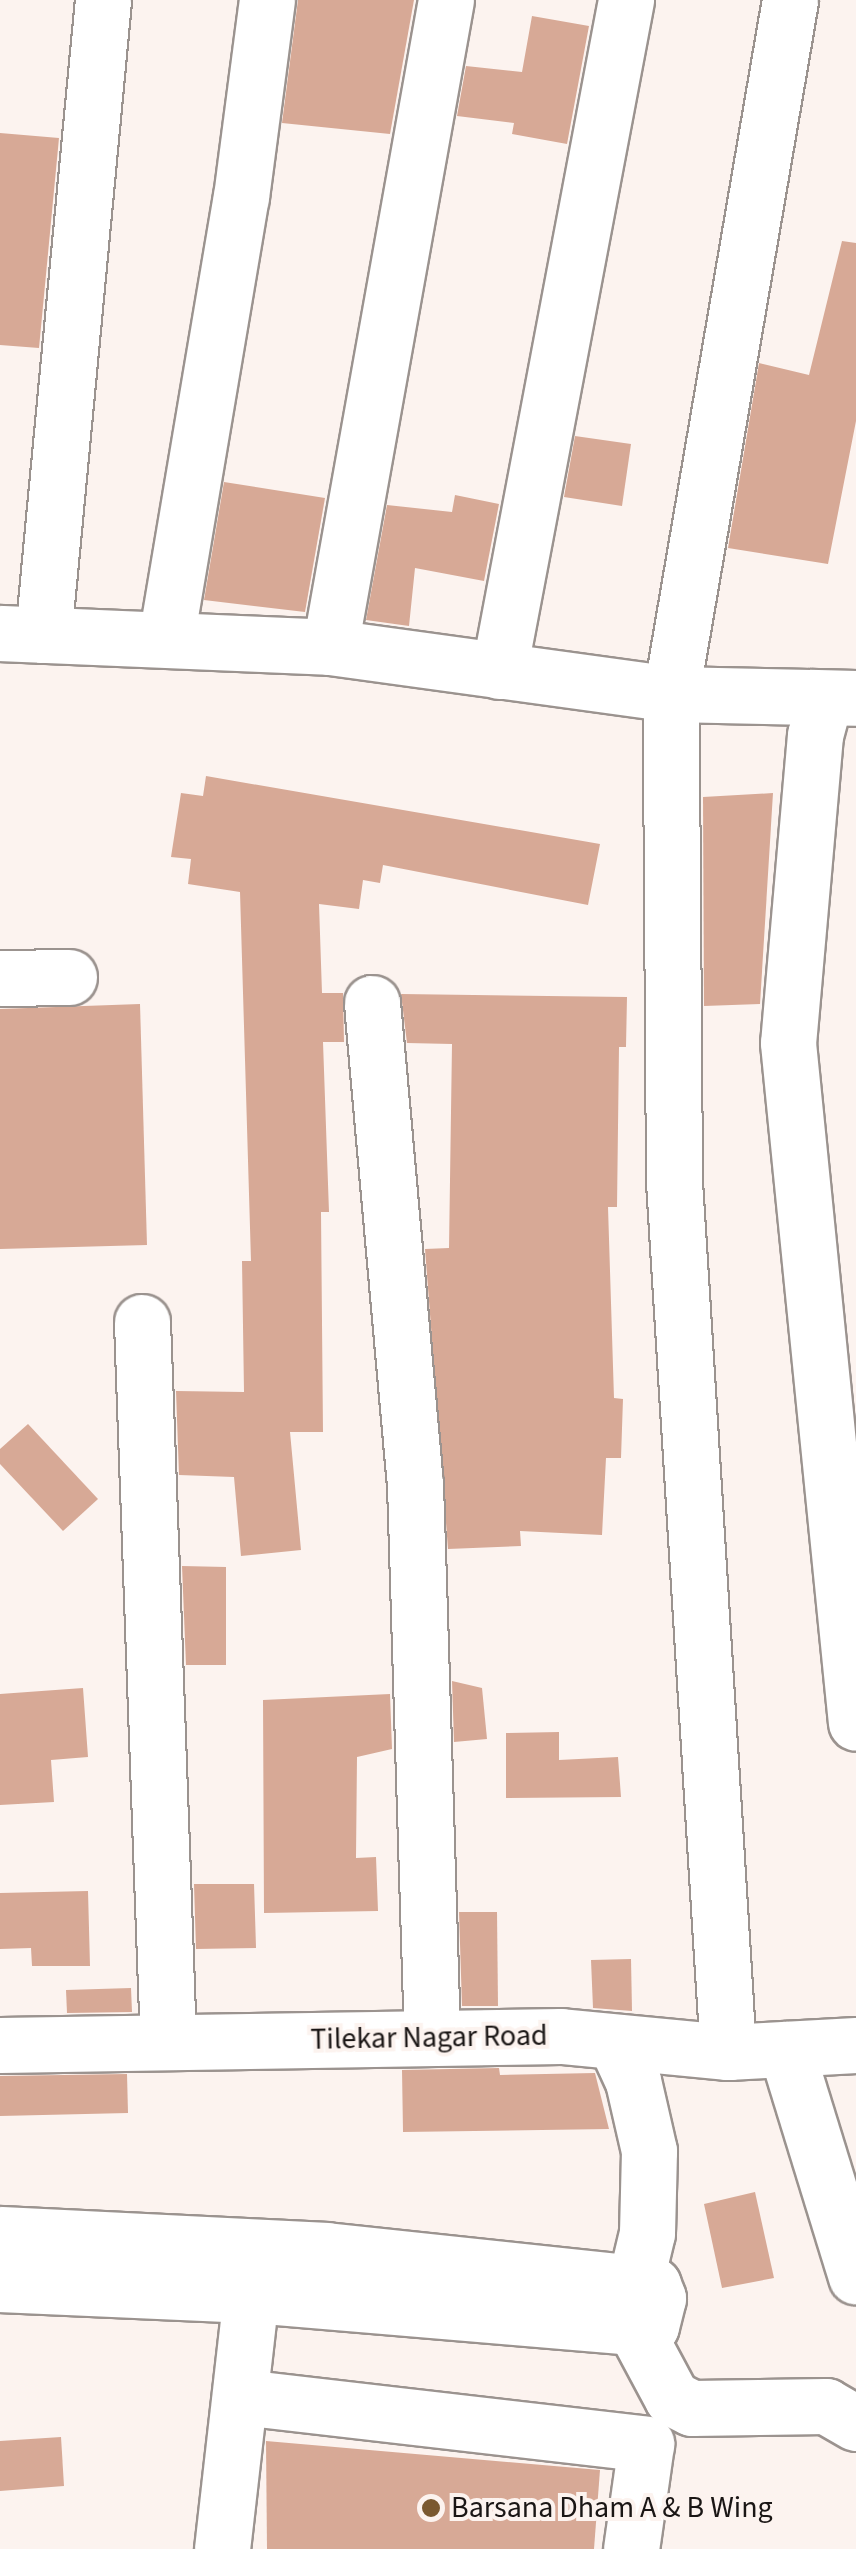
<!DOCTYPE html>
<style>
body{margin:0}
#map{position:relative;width:856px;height:2549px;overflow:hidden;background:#fcf3ef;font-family:"Source Sans 3",sans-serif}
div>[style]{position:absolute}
.building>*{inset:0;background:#d7a996}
.roads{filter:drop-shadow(2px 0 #9b938f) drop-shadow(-2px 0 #9b938f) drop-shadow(0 2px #9b938f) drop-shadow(0 -2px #9b938f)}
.minor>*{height:55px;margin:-27.5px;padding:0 27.5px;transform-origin:27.5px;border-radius:27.5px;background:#fff}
.dots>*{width:28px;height:28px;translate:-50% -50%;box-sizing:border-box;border:5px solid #fcf3ef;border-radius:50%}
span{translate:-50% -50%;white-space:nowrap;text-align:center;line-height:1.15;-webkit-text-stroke:8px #fcf3ef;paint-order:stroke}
.street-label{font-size:30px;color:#1a1615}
.poi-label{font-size:30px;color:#1a1615}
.left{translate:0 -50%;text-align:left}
</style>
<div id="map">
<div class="building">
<i style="clip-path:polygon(298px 0,414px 0,390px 134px,282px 123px)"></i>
<i style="clip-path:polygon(532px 16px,589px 26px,567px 144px,512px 134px,514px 123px,457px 116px,466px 66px,522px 72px)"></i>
<i style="clip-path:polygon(0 133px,59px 138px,39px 348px,0 345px)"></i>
<i style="clip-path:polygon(842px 241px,856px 243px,856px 421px,828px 564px,728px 548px,759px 363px,809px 375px)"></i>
<i style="clip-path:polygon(575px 436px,631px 444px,622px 506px,564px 497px)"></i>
<i style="clip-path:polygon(224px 482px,325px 498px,305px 612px,204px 600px)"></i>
<i style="clip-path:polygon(455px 495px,499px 504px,484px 581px,415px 568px,409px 626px,366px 620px,387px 505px,452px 512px)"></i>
<i style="clip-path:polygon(206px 776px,600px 844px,588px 905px,383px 865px,380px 883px,363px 880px,359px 909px,319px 904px,322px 993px,343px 993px,344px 1042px,323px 1042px,329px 1212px,321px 1212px,323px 1432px,290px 1432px,301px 1550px,241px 1556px,234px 1477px,179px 1475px,176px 1391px,244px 1392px,242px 1261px,251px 1261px,240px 892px,188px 884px,191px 859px,171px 857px,181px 793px,203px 796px)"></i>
<i style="clip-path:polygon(773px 793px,760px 1004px,704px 1006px,703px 797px)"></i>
<i style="clip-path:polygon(401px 994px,627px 997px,626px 1047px,619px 1047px,617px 1207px,608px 1207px,614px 1398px,623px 1399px,621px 1458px,606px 1458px,602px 1535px,520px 1531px,521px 1546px,448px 1549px,425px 1249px,449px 1248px,452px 1044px,407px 1043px)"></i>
<i style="clip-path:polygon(140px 1004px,147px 1245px,0 1249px,0 1009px)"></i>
<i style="clip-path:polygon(28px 1424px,98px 1499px,63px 1531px,0 1464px,0 1449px)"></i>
<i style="clip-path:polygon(182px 1566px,226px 1567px,226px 1665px,186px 1665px)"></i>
<i style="clip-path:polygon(452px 1681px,482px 1688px,487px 1739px,454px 1742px)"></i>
<i style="clip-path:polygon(83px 1688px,88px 1757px,51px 1760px,54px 1802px,0 1805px,0 1694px)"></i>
<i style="clip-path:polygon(390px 1694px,392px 1749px,357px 1757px,356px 1858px,376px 1857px,378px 1911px,264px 1913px,263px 1700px)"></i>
<i style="clip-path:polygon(559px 1732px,559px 1760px,618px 1757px,621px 1797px,506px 1798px,506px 1733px)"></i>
<i style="clip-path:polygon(194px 1884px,254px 1884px,256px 1948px,196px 1949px)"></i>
<i style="clip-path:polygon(88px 1891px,90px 1966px,32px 1966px,31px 1948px,0 1949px,0 1893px)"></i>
<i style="clip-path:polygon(459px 1912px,497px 1912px,498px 2006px,462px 2006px)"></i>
<i style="clip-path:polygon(631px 1959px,632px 2011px,593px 2008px,591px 1960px)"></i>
<i style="clip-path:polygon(131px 1988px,132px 2012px,67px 2013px,66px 1990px)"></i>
<i style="clip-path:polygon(499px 2068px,500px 2075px,595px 2073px,609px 2129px,403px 2132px,402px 2070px)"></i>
<i style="clip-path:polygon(127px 2074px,128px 2113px,0 2116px,0 2076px)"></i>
<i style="clip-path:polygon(755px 2192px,774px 2278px,722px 2288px,704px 2204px)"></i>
<i style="clip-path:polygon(61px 2437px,64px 2486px,0 2491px,0 2441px)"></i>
<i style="clip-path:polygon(266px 2441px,600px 2470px,594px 2549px,267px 2549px)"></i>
</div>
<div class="roads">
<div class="minor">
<i style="left:0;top:633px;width:330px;rotate:2.4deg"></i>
<i style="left:330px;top:647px;width:344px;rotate:7.8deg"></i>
<i style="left:671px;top:694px;width:185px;rotate:1.2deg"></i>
<i style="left:43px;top:635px;width:638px;rotate:-84.6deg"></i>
<i style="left:166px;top:639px;width:448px;rotate:-80.4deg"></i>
<i style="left:241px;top:197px;width:199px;rotate:-82.5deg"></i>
<i style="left:330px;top:647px;width:657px;rotate:-79.84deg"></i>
<i style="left:499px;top:671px;width:683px;rotate:-79.28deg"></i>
<i style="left:825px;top:698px;width:38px;rotate:105deg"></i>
<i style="left:815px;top:735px;width:309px;rotate:95deg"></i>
<i style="left:788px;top:1043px;width:683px;rotate:84.29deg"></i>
<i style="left:0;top:978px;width:69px;rotate:-0.8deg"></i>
<i style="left:372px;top:1003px;width:483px;rotate:84.9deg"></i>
<i style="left:415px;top:1484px;width:554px;rotate:88.24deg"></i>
<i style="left:142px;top:1322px;width:720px;rotate:87.93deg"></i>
<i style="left:616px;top:2044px;width:41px;rotate:65.3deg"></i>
<i style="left:633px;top:2081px;width:72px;rotate:77.1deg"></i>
<i style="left:649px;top:2151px;width:82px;rotate:91.4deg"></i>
<i style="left:647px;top:2233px;width:51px;rotate:103.5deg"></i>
<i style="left:0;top:2045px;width:561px;rotate:-0.92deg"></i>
<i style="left:561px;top:2036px;width:168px;rotate:5.5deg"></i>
<i style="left:728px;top:2052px;width:128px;rotate:-3.1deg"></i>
<i style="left:786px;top:2049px;width:238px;rotate:72.9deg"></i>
<i style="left:728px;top:2052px;width:872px;rotate:-93.55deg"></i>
<i style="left:674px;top:1182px;width:488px;rotate:-90.4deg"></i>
<i style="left:671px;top:694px;width:704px;rotate:-80.27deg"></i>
<i style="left:0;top:2234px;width:326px;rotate:2.8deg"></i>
<i style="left:326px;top:2250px;width:329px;rotate:6.1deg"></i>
<i style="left:653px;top:2285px;width:14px;rotate:69deg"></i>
<i style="left:658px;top:2298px;width:29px;rotate:104deg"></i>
<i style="left:651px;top:2326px;width:17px;rotate:177deg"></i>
<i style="left:634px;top:2327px;width:385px;rotate:-175.2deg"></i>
<i style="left:250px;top:2295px;width:250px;rotate:-177.5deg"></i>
<i style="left:634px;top:2327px;width:81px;rotate:61.8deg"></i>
<i style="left:672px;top:2398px;width:22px;rotate:27deg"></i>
<i style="left:692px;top:2408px;width:134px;rotate:-0.9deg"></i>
<i style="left:826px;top:2406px;width:34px;rotate:30deg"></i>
<i style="left:242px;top:2397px;width:407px;rotate:6.6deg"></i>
<i style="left:646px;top:2444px;width:106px;rotate:98.1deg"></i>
<i style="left:222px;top:2549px;width:292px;rotate:-83.5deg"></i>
</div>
</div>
<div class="dots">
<i style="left:431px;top:2508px;background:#7a5930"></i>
</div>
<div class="street-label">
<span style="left:429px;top:2038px;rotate:-1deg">Tilekar Nagar Road</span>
</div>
<div class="poi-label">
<span class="left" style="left:451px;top:2508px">Barsana Dham A &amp; B Wing</span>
</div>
</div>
